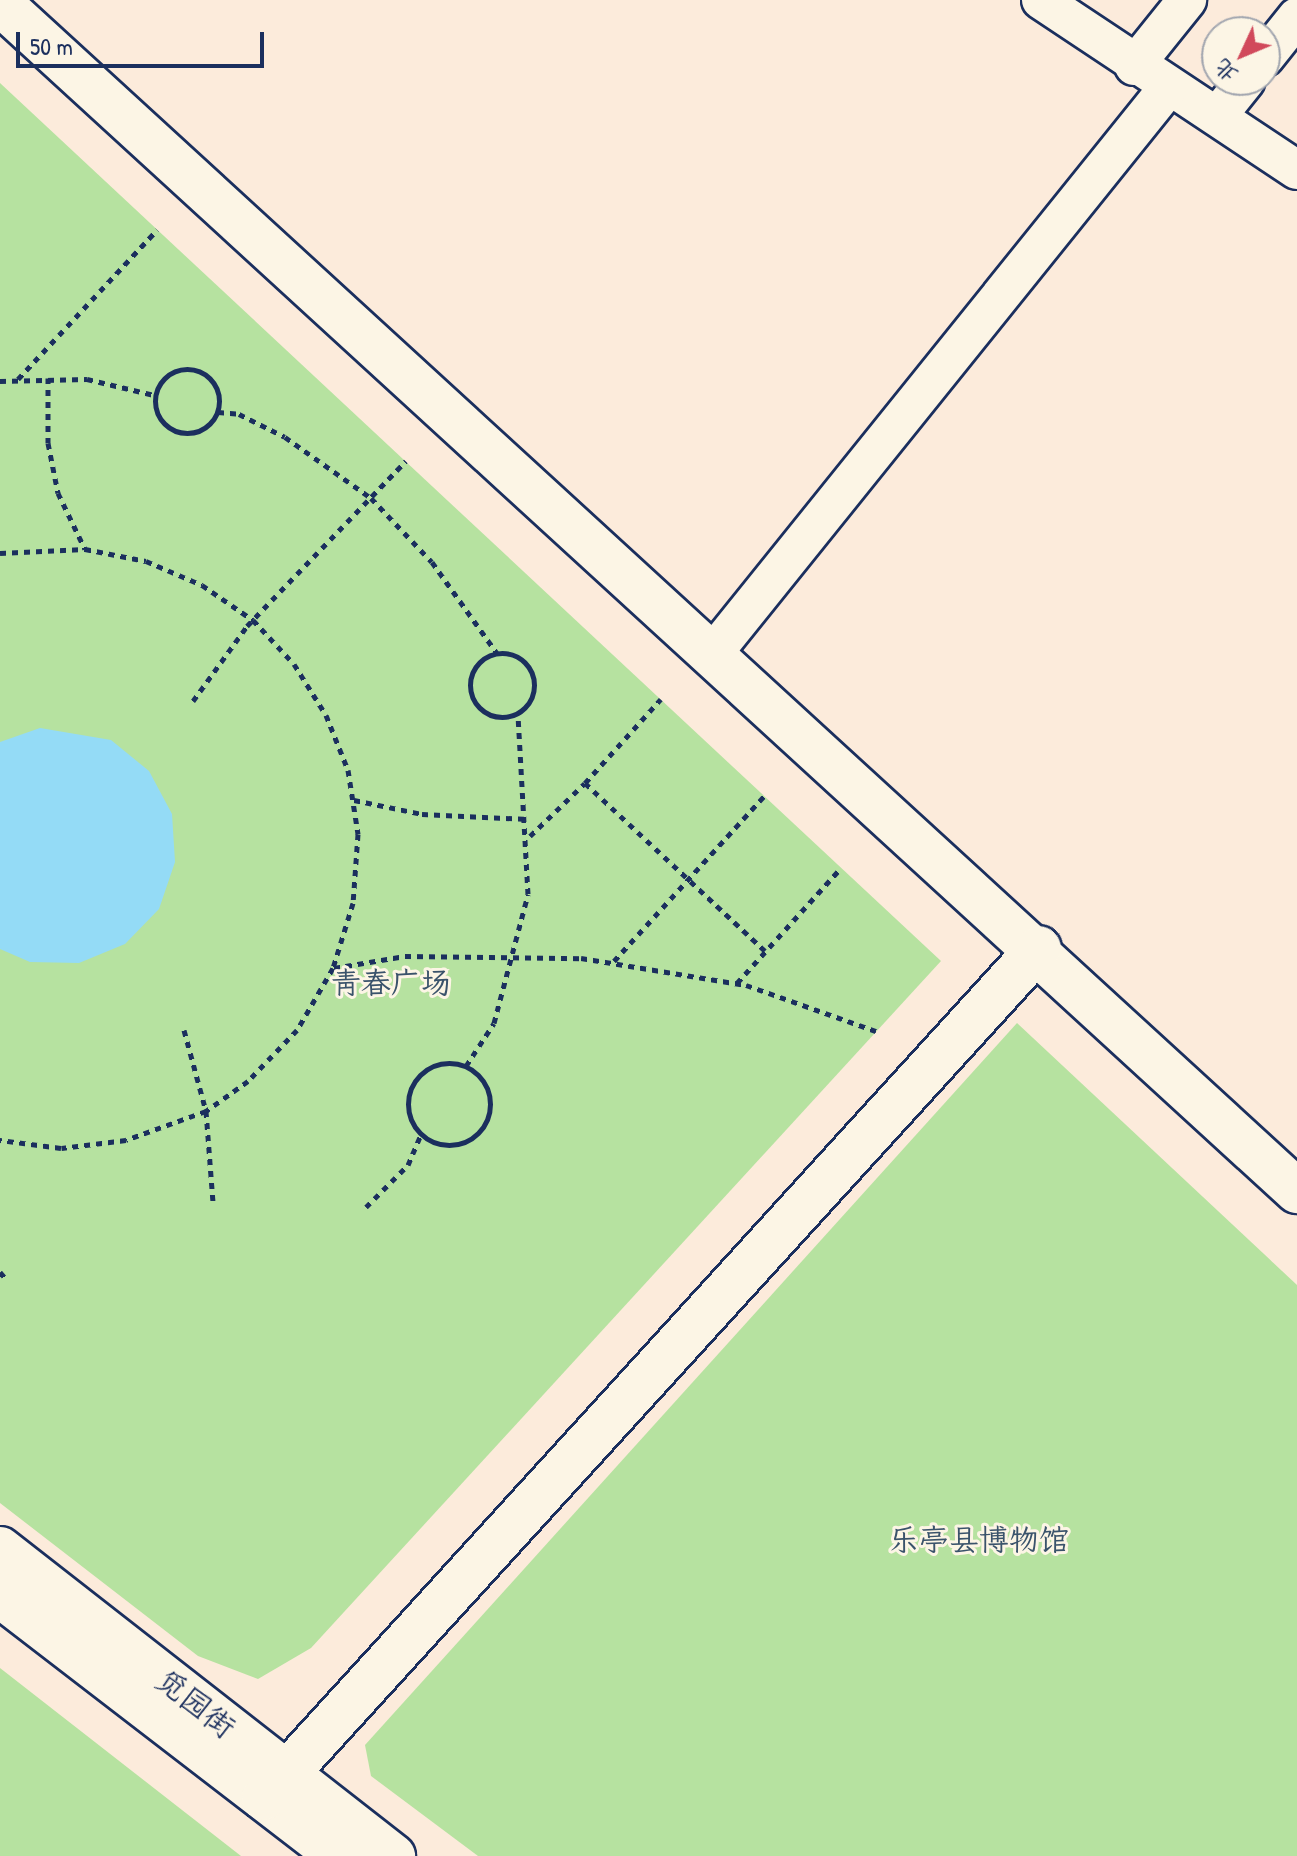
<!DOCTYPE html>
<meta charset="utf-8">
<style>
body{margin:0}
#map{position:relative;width:1297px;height:1856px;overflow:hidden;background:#fcebdb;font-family:"Patrick Hand","LXGW WenKai TC",sans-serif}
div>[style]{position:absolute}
.green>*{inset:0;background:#b6e2a0}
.water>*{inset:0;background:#94dbf6}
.path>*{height:5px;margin-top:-2.5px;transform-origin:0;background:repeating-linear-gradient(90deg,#1b2f5e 0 6px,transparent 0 12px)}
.path>.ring{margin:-2.5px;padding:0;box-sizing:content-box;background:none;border:5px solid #1b2f5e;border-radius:50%}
.roads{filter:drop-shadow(2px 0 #1b2f5e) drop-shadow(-2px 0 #1b2f5e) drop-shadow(0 2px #1b2f5e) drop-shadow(0 -2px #1b2f5e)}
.street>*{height:38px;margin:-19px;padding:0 19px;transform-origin:19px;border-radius:19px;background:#fcf5e5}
.secondary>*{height:44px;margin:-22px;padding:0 22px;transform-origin:22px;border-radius:22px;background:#fcf5e5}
span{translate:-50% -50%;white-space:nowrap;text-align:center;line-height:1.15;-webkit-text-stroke:6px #fcf5e5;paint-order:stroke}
.park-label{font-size:30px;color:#3a536b}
.street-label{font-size:30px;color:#1b2f5e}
.north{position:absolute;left:1201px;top:16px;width:80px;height:80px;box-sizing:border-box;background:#fcf5e5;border:2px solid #a2a6af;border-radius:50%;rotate:226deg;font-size:22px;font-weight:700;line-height:32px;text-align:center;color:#1b2f5e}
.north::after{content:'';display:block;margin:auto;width:28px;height:36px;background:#d1495b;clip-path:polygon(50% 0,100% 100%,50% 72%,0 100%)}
.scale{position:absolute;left:16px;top:32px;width:248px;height:36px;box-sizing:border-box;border:4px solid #1b2f5e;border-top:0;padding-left:10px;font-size:24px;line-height:28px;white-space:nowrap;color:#1b2f5e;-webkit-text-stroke:6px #fcf5e5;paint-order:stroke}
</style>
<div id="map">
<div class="green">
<i style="clip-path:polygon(0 83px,941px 961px,311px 1648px,258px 1679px,198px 1656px,0 1503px)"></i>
<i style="clip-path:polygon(1017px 1023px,1297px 1285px,1297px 1856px,478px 1856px,371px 1776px,365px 1745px)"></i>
<i style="clip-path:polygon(0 1668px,241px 1856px,0 1856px)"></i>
</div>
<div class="water">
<i style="clip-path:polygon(40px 728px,111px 740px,149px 771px,172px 814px,175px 862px,159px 909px,125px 944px,79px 963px,30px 962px,0 949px,0 742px)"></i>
</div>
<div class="path">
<i class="ring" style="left:155px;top:369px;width:59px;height:59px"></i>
<i style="left:48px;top:378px;width:65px;rotate:90deg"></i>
<i style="left:48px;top:443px;width:51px;rotate:78.7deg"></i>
<i style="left:58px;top:493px;width:62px;rotate:64.3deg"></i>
<i style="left:18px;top:379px;width:204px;rotate:-47deg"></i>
<i style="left:0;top:381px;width:87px;rotate:-1.3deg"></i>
<i style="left:87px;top:379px;width:69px;rotate:13.4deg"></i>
<i style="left:218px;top:412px;width:21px;rotate:5deg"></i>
<i style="left:239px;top:414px;width:51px;rotate:26.6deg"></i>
<i style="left:285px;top:437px;width:105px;rotate:35.3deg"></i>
<i style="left:371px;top:498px;width:88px;rotate:46.4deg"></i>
<i style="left:432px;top:562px;width:112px;rotate:54.5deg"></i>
<i style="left:0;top:553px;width:85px;rotate:-2.7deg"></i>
<i style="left:85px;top:549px;width:62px;rotate:11.1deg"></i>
<i style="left:146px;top:561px;width:61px;rotate:23.2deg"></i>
<i style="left:202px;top:585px;width:62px;rotate:34.5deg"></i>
<i style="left:253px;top:620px;width:60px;rotate:47deg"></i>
<i style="left:294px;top:664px;width:60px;rotate:57.9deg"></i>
<i style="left:326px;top:715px;width:59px;rotate:68.2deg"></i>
<i style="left:348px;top:770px;width:65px;rotate:81.1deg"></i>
<i style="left:358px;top:834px;width:69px;rotate:94.1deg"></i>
<i style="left:353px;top:903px;width:68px;rotate:107.1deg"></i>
<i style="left:333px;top:968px;width:72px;rotate:120.1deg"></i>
<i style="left:297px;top:1030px;width:71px;rotate:133.9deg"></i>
<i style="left:248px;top:1081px;width:52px;rotate:144.5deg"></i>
<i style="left:206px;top:1111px;width:85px;rotate:160.1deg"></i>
<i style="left:126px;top:1140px;width:65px;rotate:173deg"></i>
<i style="left:61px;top:1148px;width:62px;rotate:-172.5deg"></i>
<i class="ring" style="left:470px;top:653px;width:59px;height:59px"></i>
<i style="left:193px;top:701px;width:92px;rotate:-54.2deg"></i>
<i style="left:247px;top:626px;width:229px;rotate:-46.1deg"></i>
<i style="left:585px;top:783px;width:113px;rotate:-47.9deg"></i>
<i style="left:354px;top:800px;width:69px;rotate:11.6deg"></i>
<i style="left:422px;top:814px;width:107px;rotate:2.7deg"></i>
<i style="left:530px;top:836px;width:76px;rotate:-43.9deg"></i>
<i style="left:585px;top:783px;width:246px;rotate:43deg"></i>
<i style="left:614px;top:961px;width:223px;rotate:-47.7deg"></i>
<i style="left:334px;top:968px;width:72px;rotate:-9.6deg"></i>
<i style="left:405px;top:956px;width:176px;rotate:0.7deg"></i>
<i style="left:581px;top:958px;width:167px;rotate:9.3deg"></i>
<i style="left:746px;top:985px;width:138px;rotate:19.5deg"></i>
<i style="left:737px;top:983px;width:155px;rotate:-47.9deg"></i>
<i style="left:184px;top:1030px;width:84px;rotate:74.8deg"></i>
<i style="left:206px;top:1111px;width:91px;rotate:85.6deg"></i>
<i class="ring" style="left:408px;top:1063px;width:77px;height:77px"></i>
<i style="left:466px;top:1066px;width:51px;rotate:-56.9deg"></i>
<i style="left:494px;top:1023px;width:133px;rotate:-75.2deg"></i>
<i style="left:528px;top:894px;width:181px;rotate:-93.2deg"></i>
<i style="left:366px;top:1207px;width:59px;rotate:-45deg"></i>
<i style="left:408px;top:1165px;width:33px;rotate:-67deg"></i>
<i style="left:0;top:1272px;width:9px;rotate:49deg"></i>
</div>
<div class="roads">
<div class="street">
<i style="left:1041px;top:0;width:307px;rotate:33.6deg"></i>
<i style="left:1265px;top:57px;width:51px;rotate:-51.3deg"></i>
<i style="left:1134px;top:66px;width:85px;rotate:-51.2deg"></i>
<i style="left:1219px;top:114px;width:43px;rotate:-51.5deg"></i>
<i style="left:714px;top:652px;width:723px;rotate:-51.18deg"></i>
</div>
<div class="secondary">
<i style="left:0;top:3px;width:1759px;rotate:42.49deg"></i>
<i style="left:0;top:1549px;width:499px;rotate:38deg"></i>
<i style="left:0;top:1595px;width:428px;rotate:37.6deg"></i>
<i style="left:264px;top:1798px;width:1150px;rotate:-47.64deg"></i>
</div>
</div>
<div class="park-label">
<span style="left:391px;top:982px">青春广场</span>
<span style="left:979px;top:1539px">乐亭县博物馆</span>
</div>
<div class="street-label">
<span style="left:196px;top:1703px;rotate:38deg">觅园街</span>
</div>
<div class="north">北</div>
<div class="scale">50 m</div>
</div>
